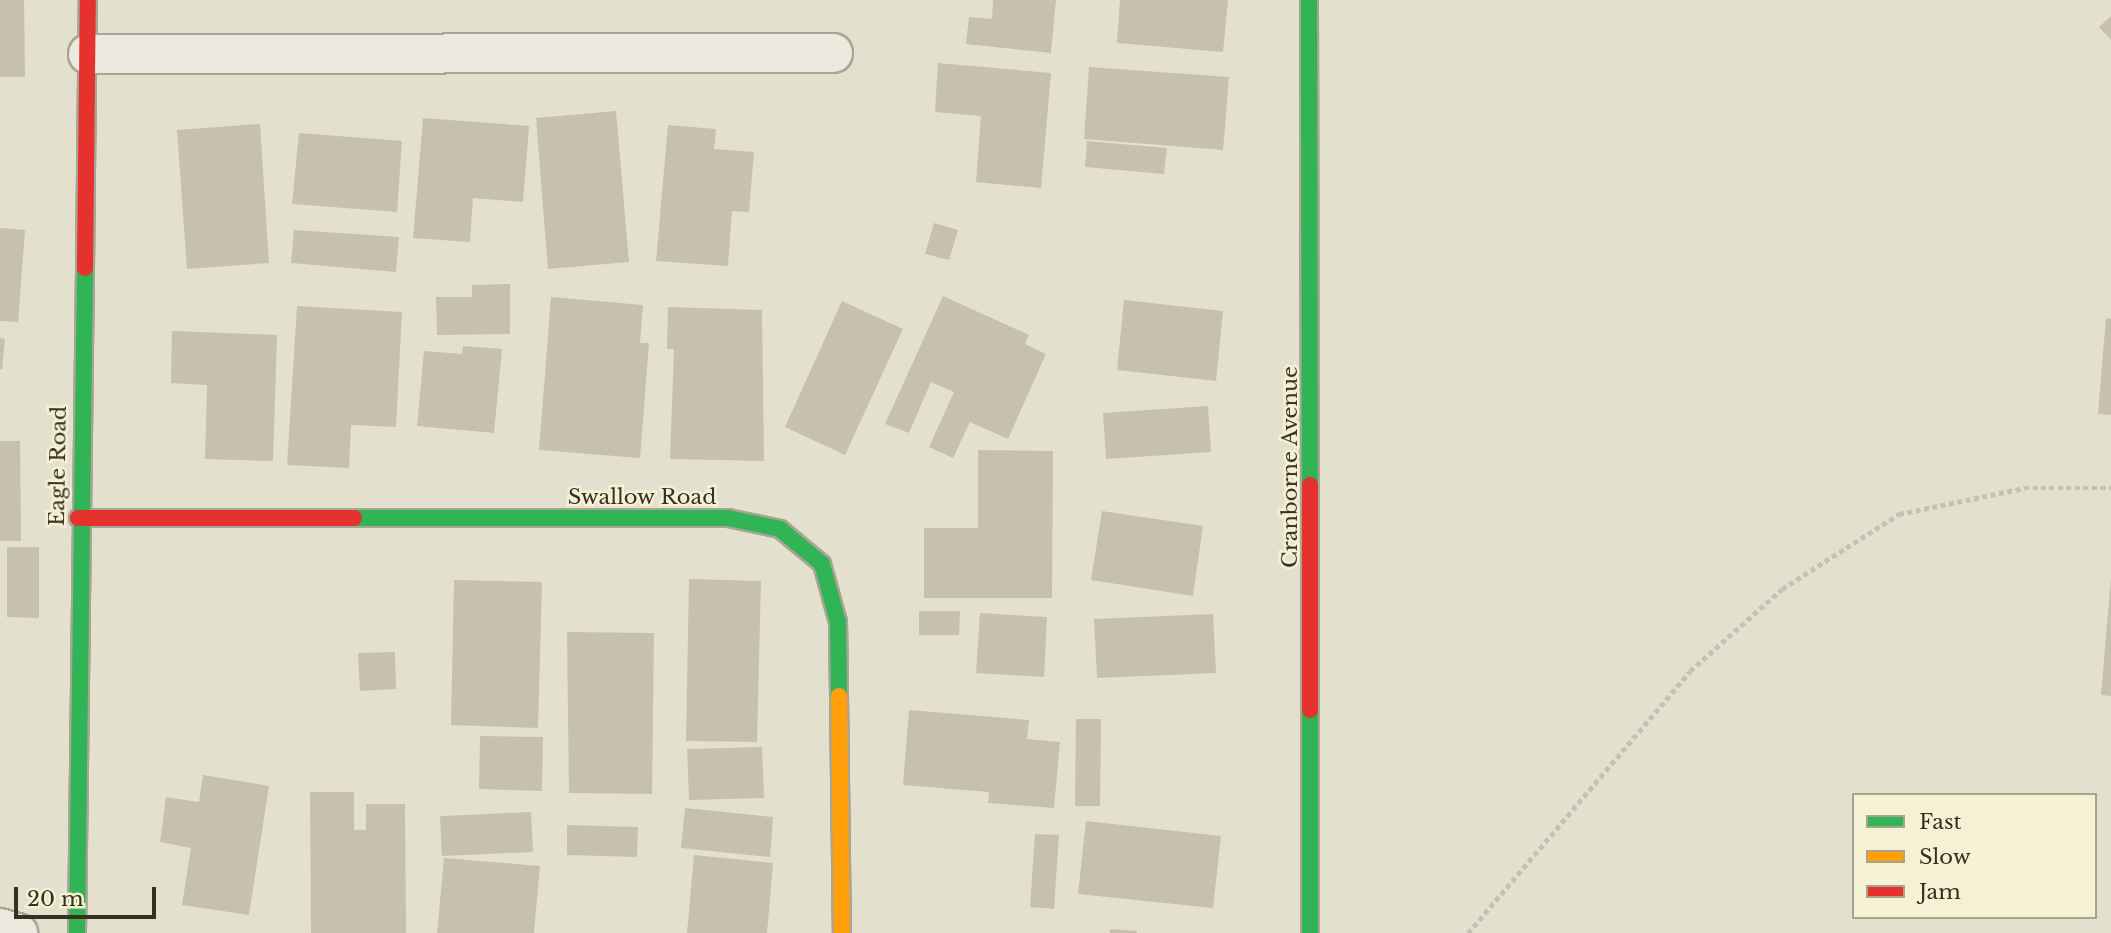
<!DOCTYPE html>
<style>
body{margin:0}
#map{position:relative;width:2111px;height:933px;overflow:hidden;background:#e3e1ce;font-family:"Libre Baskerville",serif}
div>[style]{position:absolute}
.building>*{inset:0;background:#c7c0af}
.path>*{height:4.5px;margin-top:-2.25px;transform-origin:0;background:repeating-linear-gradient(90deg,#c4c2b6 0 5px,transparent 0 8.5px)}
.roads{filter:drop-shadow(2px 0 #a8a597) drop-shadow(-2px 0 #a8a597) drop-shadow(0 2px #a8a597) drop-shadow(0 -2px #a8a597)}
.street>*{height:38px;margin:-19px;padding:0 19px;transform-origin:19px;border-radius:19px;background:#eceadf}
.fast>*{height:16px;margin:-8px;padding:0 8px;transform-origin:8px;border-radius:8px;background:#30b455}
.slow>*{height:16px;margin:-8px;padding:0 8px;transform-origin:8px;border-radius:8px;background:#ff9f0a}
.jam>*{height:16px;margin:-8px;padding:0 8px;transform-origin:8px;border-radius:8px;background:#e5322d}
span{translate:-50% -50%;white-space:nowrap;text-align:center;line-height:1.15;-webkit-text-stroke:5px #f4f1d4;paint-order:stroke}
.street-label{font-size:21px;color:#372f1f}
.legend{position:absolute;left:1852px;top:793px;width:245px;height:126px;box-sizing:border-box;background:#f4f1d4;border:2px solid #a8a38c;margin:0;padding:9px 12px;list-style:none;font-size:21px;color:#372f1f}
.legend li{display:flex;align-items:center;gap:14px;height:35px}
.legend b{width:35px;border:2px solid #a8a38c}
.scale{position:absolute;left:14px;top:887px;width:142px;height:32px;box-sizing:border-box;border:4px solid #372f1f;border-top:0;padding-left:9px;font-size:21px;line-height:24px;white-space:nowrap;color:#372f1f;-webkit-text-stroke:5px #f4f1d4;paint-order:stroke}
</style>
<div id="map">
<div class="building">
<i style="clip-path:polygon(0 0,24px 0,25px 77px,0 77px)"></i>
<i style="clip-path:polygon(993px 0,1056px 0,1051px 53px,966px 44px,969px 17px,992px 19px)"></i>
<i style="clip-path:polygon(1120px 0,1228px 0,1223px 52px,1117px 43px)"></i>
<i style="clip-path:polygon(2111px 16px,2111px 40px,2099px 27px)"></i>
<i style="clip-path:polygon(938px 63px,1051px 73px,1041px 188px,976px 182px,981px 116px,935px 112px)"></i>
<i style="clip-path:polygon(1089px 67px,1229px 77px,1223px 150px,1084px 139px)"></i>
<i style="clip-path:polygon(616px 111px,629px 262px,548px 269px,536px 118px)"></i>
<i style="clip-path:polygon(423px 118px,529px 126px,523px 202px,473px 198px,470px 242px,413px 238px)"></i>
<i style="clip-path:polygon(260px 124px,269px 263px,187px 269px,177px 130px)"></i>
<i style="clip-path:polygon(668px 125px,716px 129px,714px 149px,754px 152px,749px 212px,732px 211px,728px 266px,656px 261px)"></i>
<i style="clip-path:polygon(299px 133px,402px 141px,397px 212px,292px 204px)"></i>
<i style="clip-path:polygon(1087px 141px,1167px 148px,1164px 174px,1085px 167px)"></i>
<i style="clip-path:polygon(934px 223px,958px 230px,949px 260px,925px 254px)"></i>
<i style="clip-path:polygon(0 228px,25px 230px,18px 322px,0 321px)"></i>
<i style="clip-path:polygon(294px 230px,399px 237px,396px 272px,291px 263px)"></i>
<i style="clip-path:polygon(510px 284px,510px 334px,437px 335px,436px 297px,472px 297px,472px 285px)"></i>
<i style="clip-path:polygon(943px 296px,1029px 335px,1025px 344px,1046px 354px,1008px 439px,970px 422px,953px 458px,929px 447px,954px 392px,931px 382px,909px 433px,885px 424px)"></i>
<i style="clip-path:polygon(551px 297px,643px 305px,640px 343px,649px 343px,640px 458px,539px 450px)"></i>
<i style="clip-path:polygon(1124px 300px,1223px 311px,1216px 381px,1117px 370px)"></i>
<i style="clip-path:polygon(842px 301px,903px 329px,845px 455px,785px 427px)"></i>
<i style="clip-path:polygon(297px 306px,402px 312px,396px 427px,351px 425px,349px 468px,287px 465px)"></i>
<i style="clip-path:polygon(668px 307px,762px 310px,764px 461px,670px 459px,674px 349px,667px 349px)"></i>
<i style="clip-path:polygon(2106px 318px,2111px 319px,2111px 415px,2098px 414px)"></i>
<i style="clip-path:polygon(172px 331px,277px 335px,273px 461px,205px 459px,207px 385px,171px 383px)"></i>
<i style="clip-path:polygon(0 338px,5px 339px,2px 369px,0 369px)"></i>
<i style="clip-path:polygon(463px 346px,502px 349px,494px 433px,417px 426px,424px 351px,462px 354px)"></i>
<i style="clip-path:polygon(1208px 406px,1211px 452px,1106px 459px,1103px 413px)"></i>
<i style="clip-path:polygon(0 441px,20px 441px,21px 541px,0 541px)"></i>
<i style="clip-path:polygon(978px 450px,1053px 451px,1052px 598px,924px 598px,924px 528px,978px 528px)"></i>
<i style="clip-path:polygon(1102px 511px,1203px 526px,1193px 596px,1091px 580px)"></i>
<i style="clip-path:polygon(7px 547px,39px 547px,39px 618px,7px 617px)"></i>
<i style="clip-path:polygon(2111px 578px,2111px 696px,2101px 695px)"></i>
<i style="clip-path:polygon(689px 579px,761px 581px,757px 742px,686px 741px)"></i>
<i style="clip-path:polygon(454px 580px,542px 582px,538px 728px,451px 725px)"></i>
<i style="clip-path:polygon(919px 611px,960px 611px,959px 635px,919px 635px)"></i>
<i style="clip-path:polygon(980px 613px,1047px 617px,1044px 677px,976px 673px)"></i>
<i style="clip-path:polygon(1213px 614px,1216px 673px,1097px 678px,1094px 619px)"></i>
<i style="clip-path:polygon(567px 632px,654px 633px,652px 794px,569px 793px)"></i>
<i style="clip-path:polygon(395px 652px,396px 689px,360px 691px,358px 653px)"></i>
<i style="clip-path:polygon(909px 710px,1029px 720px,1027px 739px,1060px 742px,1054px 808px,988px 803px,989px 792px,903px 785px)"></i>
<i style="clip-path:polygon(1076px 719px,1101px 719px,1100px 806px,1075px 806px)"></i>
<i style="clip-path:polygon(480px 736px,543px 737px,542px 791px,479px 789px)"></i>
<i style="clip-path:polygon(762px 747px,764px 798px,689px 800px,687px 749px)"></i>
<i style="clip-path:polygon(203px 775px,269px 786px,249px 915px,182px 905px,191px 848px,160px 842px,166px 797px,199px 802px)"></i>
<i style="clip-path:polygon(310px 792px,354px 792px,354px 830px,366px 830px,366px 804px,405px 804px,406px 933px,311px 933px)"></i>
<i style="clip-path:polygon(685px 808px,773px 817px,770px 857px,681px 848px)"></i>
<i style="clip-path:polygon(531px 812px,533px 852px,442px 856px,440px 816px)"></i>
<i style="clip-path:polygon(1086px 821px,1221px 836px,1213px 908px,1078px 894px)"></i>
<i style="clip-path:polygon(567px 825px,638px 827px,637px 857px,567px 855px)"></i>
<i style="clip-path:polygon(1035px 834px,1059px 835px,1054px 909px,1030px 907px)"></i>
<i style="clip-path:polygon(694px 855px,773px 863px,767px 933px,687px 933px)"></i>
<i style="clip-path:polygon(444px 858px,540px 866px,534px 933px,437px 933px)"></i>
<i style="clip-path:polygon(1110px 929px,1137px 931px,1137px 933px,1110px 933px)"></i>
</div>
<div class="path">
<i style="left:1468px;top:933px;width:343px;rotate:-49.7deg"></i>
<i style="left:1690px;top:671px;width:123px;rotate:-41.7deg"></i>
<i style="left:1782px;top:589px;width:139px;rotate:-32.7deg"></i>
<i style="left:1899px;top:514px;width:128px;rotate:-11.7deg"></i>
<i style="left:2024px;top:488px;width:87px"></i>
</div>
<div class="roads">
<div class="street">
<i style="left:88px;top:54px;width:745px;rotate:-0.08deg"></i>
<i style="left:0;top:928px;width:19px;rotate:16deg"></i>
</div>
<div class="fast">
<i style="left:1309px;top:0;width:485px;rotate:89.9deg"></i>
<i style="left:354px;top:518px;width:374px"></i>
<i style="left:728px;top:518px;width:53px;rotate:11.9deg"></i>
<i style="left:780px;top:529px;width:55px;rotate:39.8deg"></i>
<i style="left:822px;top:564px;width:60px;rotate:74.6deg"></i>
<i style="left:838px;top:622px;width:74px;rotate:89.2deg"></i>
<i style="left:1310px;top:710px;width:223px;rotate:90deg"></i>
<i style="left:77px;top:933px;width:665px;rotate:-89.31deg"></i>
</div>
<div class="slow">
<i style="left:839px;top:696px;width:237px;rotate:89.3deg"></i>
</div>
<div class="jam">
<i style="left:85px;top:268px;width:268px;rotate:-89.4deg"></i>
<i style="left:1310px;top:485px;width:225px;rotate:90deg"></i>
<i style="left:78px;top:518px;width:276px"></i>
</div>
</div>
<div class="street-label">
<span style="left:58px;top:466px;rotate:-89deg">Eagle Road</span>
<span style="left:1290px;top:467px;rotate:-90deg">Cranborne Avenue</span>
<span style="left:642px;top:497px">Swallow Road</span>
</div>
<ul class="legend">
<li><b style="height:9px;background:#30b455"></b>Fast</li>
<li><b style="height:9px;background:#ff9f0a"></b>Slow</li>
<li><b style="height:9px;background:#e5322d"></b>Jam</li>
</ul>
<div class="scale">20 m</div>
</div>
